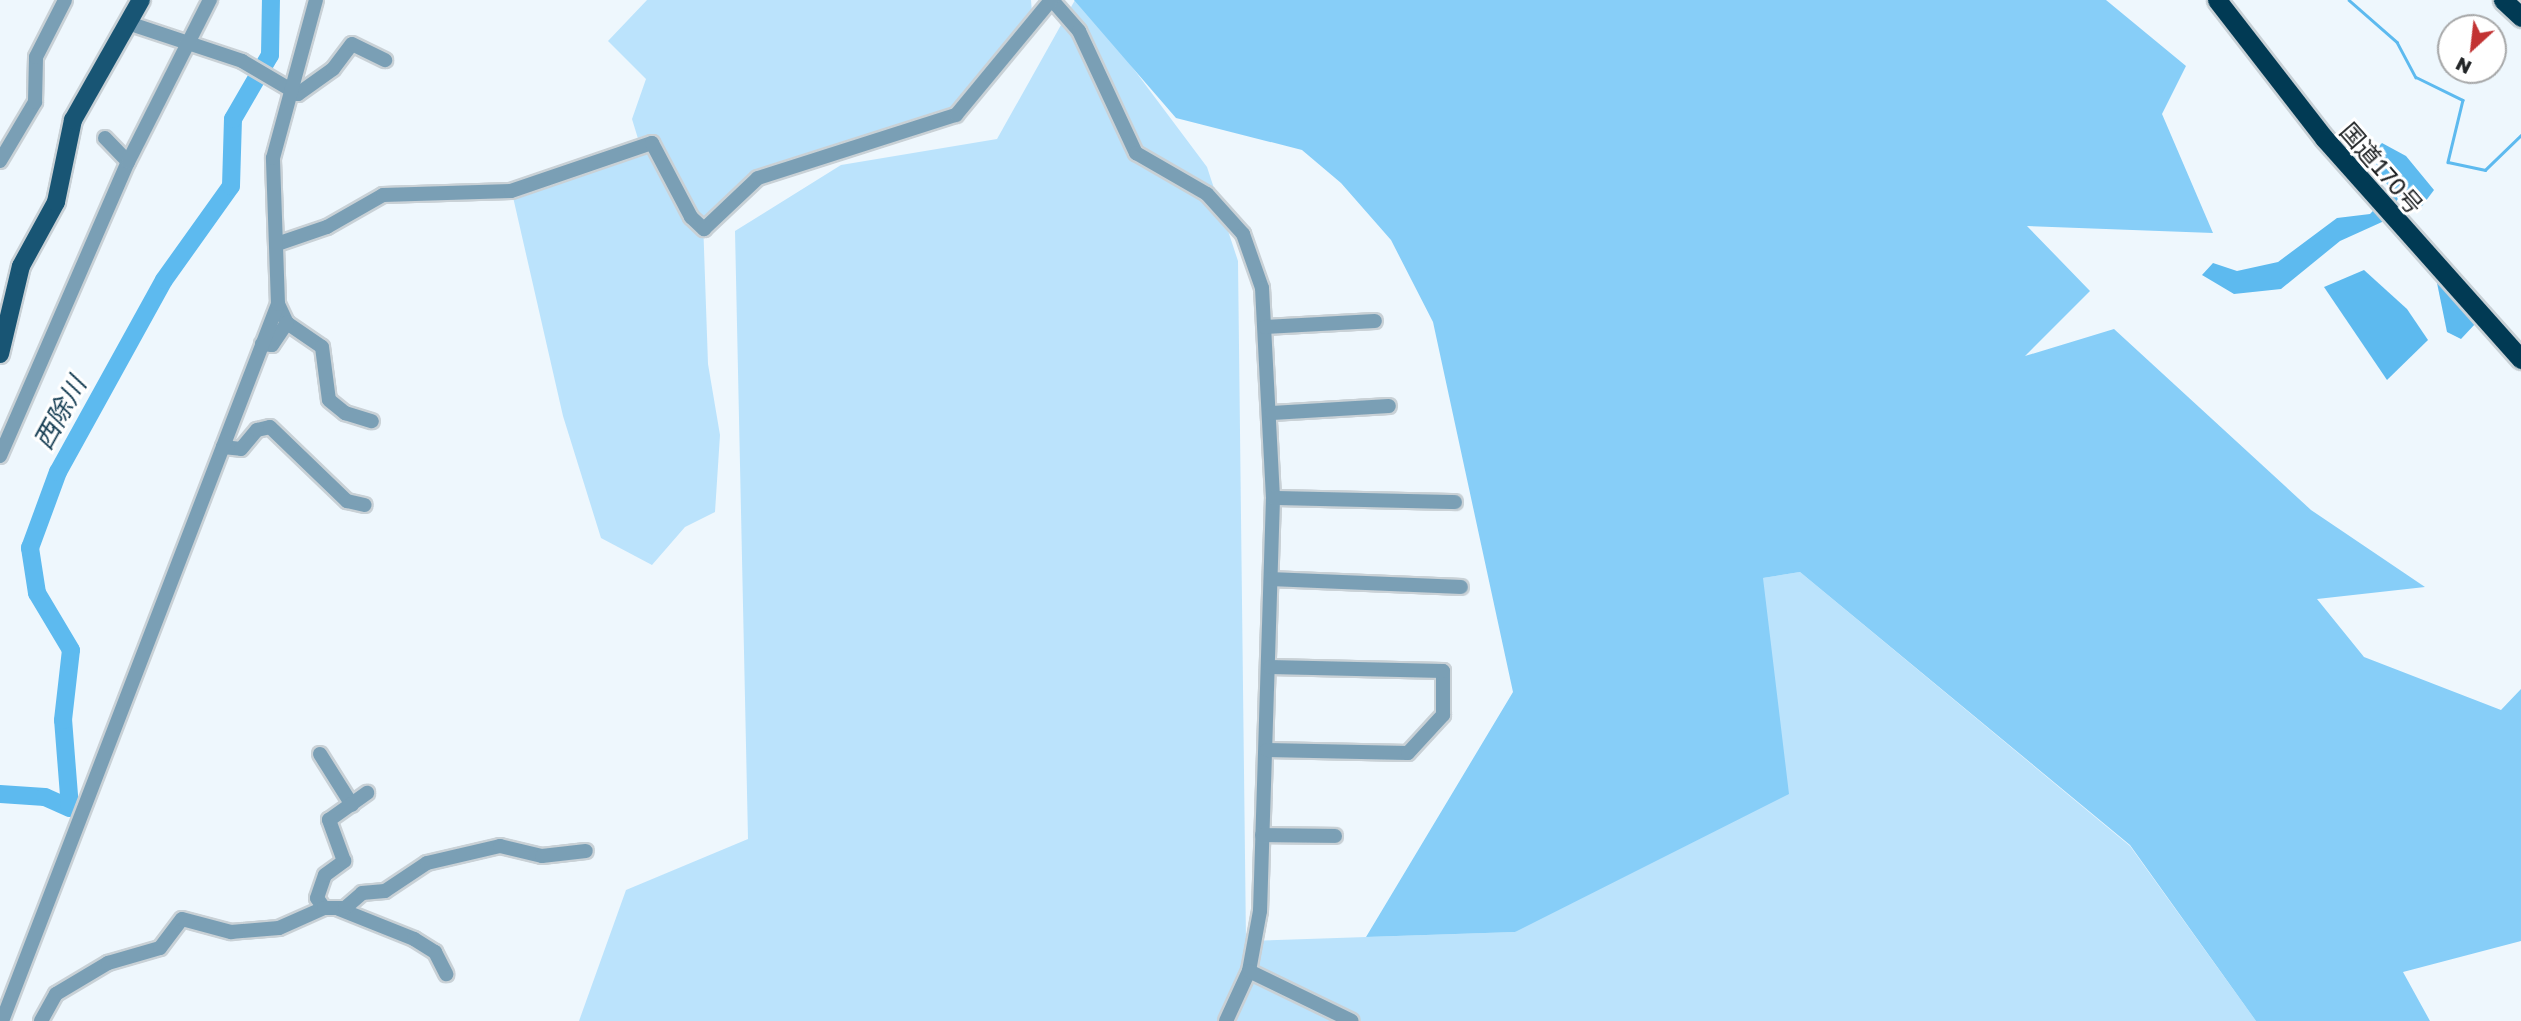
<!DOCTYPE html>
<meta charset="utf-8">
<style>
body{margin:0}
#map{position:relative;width:2521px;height:1021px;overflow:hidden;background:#eef7fd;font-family:"Golos Text","Noto Sans JP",sans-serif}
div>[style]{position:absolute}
.green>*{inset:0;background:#bbe3fc}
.forest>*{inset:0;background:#87cef8}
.water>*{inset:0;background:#5dbaef}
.stream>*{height:2.5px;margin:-1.25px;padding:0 1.25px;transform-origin:1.25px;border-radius:1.25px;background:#5dbaef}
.river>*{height:18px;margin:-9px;padding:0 9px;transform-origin:9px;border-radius:9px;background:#5dbaef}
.roads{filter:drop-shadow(2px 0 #c9d1d6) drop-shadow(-2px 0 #c9d1d6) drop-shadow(0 2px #c9d1d6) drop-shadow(0 -2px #c9d1d6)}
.minor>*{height:14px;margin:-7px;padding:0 7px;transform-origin:7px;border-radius:7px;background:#7a9fb5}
.major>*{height:18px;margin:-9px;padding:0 9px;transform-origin:9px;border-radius:9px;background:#185574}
.highway>*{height:19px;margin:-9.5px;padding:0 9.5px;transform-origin:9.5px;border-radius:9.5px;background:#013a54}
span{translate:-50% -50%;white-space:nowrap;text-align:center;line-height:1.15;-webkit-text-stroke:6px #fff;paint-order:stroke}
.street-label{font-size:24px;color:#212426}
.water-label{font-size:26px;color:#153d53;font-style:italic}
.north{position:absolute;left:2437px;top:14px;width:70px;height:70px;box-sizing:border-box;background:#fff;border:2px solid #a6a7a8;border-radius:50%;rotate:207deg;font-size:19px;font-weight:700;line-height:28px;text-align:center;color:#212426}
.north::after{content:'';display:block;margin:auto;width:24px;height:32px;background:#c23333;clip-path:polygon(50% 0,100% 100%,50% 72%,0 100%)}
</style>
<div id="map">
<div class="green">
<i style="clip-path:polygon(647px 0,1031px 0,1032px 13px,966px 100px,937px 121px,775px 163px,747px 176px,703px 220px,708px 364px,720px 435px,715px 512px,685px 527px,652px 565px,601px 538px,563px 416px,513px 197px,643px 155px,632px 119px,646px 79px,608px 41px)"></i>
<i style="clip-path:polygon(1075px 0,1082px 0,1207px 167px,1238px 261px,1246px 941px,1515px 932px,1763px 578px,1800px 572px,2130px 846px,2256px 1021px,579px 1021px,626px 890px,748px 839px,735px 231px,841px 165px,997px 139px)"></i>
</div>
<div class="forest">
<i style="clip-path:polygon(1074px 0,2106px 0,2186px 66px,2162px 114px,2213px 233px,2027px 226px,2090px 291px,2025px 356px,2114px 329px,2311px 510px,2425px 587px,2317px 599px,2364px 657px,2501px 710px,2521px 689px,2521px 941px,2403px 972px,2430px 1021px,2256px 1021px,2130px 845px,1800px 572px,1763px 578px,1789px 794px,1515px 932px,1366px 937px,1513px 692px,1433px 322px,1391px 240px,1341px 183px,1302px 150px,1176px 118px)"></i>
</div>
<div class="water">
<i style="clip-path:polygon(2382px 143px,2406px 156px,2434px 190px,2422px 206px,2400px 196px,2382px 222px,2340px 241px,2281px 289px,2234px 294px,2202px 275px,2213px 263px,2237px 271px,2278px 262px,2337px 218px,2370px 214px,2391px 192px,2371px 154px)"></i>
<i style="clip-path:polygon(2364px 270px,2407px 309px,2428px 340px,2387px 380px,2324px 287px)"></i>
<i style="clip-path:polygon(2436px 278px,2476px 323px,2461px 339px,2447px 332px)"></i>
</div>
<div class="stream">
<i style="left:2349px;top:0;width:64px;rotate:41.2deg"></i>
<i style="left:2397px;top:42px;width:40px;rotate:62deg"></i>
<i style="left:2416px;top:77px;width:52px;rotate:26.1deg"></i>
<i style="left:2463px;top:100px;width:64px;rotate:103.6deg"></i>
<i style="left:2448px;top:162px;width:38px;rotate:12deg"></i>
<i style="left:2485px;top:170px;width:50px;rotate:-44.2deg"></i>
</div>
<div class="river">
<i style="left:0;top:794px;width:45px;rotate:3.8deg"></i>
<i style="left:45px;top:797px;width:27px;rotate:24deg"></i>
<i style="left:70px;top:808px;width:88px;rotate:-94.5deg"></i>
<i style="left:63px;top:720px;width:70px;rotate:-83.5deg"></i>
<i style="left:71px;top:650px;width:66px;rotate:-120.8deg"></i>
<i style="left:37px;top:593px;width:46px;rotate:-98.8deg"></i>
<i style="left:30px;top:548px;width:81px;rotate:-69.8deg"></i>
<i style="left:58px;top:472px;width:219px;rotate:-61.1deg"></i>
<i style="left:164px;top:280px;width:115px;rotate:-54.5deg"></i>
<i style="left:231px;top:186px;width:67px;rotate:-88.3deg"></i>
<i style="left:233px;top:119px;width:74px;rotate:-60deg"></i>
<i style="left:270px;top:55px;width:55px;rotate:-89deg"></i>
</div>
<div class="roads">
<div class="minor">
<i style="left:1052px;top:0;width:41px;rotate:48.9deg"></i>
<i style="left:1079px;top:31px;width:135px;rotate:65deg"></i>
<i style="left:1136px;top:153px;width:82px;rotate:30deg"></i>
<i style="left:1207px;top:194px;width:54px;rotate:48deg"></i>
<i style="left:1243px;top:234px;width:57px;rotate:70.6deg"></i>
<i style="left:1262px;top:288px;width:210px;rotate:87deg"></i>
<i style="left:1273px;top:498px;width:413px;rotate:91.8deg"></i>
<i style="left:1260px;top:911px;width:61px;rotate:100.4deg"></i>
<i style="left:1249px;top:971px;width:55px;rotate:114.7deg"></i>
<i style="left:131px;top:24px;width:117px;rotate:18.4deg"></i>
<i style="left:242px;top:61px;width:65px;rotate:30.5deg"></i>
<i style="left:298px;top:94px;width:43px;rotate:-35.5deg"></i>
<i style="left:333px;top:69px;width:31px;rotate:-53deg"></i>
<i style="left:352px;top:44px;width:37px;rotate:26deg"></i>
<i style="left:105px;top:138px;width:33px;rotate:46deg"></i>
<i style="left:0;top:161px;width:69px;rotate:-59.3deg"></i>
<i style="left:35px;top:102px;width:45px;rotate:-88.7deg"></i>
<i style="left:36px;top:57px;width:64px;rotate:-63deg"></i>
<i style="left:277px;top:244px;width:53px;rotate:-18.8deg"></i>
<i style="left:327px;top:227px;width:64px;rotate:-29.7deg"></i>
<i style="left:383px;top:195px;width:128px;rotate:-1.8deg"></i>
<i style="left:511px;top:191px;width:149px;rotate:-18.8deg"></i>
<i style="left:652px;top:143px;width:84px;rotate:62.2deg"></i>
<i style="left:691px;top:217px;width:18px;rotate:43deg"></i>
<i style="left:704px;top:229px;width:74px;rotate:-43.4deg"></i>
<i style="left:758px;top:178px;width:208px;rotate:-17.7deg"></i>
<i style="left:956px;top:115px;width:149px;rotate:-50.4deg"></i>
<i style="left:278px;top:304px;width:21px;rotate:65deg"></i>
<i style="left:287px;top:323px;width:42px;rotate:34.4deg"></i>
<i style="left:322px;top:347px;width:53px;rotate:82.5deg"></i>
<i style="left:329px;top:400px;width:21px;rotate:39deg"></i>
<i style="left:345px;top:413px;width:28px;rotate:17deg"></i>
<i style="left:1265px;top:327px;width:110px;rotate:-3.1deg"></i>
<i style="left:262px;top:344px;width:10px;rotate:6deg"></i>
<i style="left:272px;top:345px;width:27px;rotate:-56deg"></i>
<i style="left:1272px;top:413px;width:117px;rotate:-3.4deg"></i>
<i style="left:223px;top:447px;width:18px;rotate:6deg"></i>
<i style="left:241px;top:449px;width:25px;rotate:-50deg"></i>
<i style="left:257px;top:430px;width:13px;rotate:-13deg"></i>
<i style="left:270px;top:427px;width:107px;rotate:43.9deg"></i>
<i style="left:347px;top:501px;width:18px;rotate:13deg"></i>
<i style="left:0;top:456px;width:321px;rotate:-66.5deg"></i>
<i style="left:128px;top:162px;width:182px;rotate:-63.2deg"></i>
<i style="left:1273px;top:498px;width:182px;rotate:1.3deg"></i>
<i style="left:1271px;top:579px;width:190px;rotate:2.4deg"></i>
<i style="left:1267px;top:750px;width:141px;rotate:1.2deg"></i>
<i style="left:1408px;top:753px;width:52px;rotate:-47.4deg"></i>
<i style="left:1443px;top:715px;width:44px;rotate:-90deg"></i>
<i style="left:1443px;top:671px;width:173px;rotate:-178.7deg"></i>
<i style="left:320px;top:754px;width:60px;rotate:57.9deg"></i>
<i style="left:1262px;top:835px;width:73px;rotate:0.8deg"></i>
<i style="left:324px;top:908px;width:12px;rotate:-125deg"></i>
<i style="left:317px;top:898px;width:24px;rotate:-71deg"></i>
<i style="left:325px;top:875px;width:24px;rotate:-36deg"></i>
<i style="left:344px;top:861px;width:44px;rotate:-110.1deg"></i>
<i style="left:329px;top:820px;width:47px;rotate:-35.4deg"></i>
<i style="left:339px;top:909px;width:81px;rotate:21.8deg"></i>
<i style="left:414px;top:939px;width:25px;rotate:32deg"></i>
<i style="left:435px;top:952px;width:25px;rotate:63deg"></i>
<i style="left:1249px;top:971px;width:114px;rotate:25.9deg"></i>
<i style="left:2px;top:1021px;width:768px;rotate:-68.95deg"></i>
<i style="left:278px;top:304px;width:146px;rotate:-92deg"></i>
<i style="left:273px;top:158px;width:164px;rotate:-74.8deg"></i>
<i style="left:41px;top:1021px;width:31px;rotate:-61deg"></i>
<i style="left:56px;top:994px;width:61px;rotate:-30.8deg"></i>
<i style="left:108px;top:963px;width:54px;rotate:-16.1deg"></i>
<i style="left:160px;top:948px;width:36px;rotate:-53deg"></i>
<i style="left:182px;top:919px;width:51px;rotate:14.9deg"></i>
<i style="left:231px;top:932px;width:48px;rotate:-4.8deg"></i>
<i style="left:279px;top:928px;width:49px;rotate:-24deg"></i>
<i style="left:324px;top:908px;width:21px"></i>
<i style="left:345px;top:908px;width:23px;rotate:-41deg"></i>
<i style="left:362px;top:893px;width:23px;rotate:-5deg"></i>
<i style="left:385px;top:891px;width:50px;rotate:-33.7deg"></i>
<i style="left:427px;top:863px;width:75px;rotate:-13.1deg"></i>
<i style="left:500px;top:846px;width:43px;rotate:13.4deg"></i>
<i style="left:542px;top:856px;width:44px;rotate:-6.5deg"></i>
</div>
<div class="major">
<i style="left:0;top:354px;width:90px;rotate:-76.6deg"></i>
<i style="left:21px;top:266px;width:73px;rotate:-61.3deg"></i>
<i style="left:56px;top:202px;width:84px;rotate:-78.3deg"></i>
<i style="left:73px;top:120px;width:138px;rotate:-60.5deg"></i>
</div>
<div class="highway">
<i style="left:2217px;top:0;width:175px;rotate:52.2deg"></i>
<i style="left:2324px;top:138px;width:296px;rotate:48.3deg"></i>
<i style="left:2503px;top:0;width:25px;rotate:43deg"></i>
</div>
</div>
<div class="street-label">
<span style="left:2382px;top:168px;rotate:49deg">国道170号</span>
</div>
<div class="water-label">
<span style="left:60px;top:413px;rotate:-61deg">西除川</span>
</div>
<div class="north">N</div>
</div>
